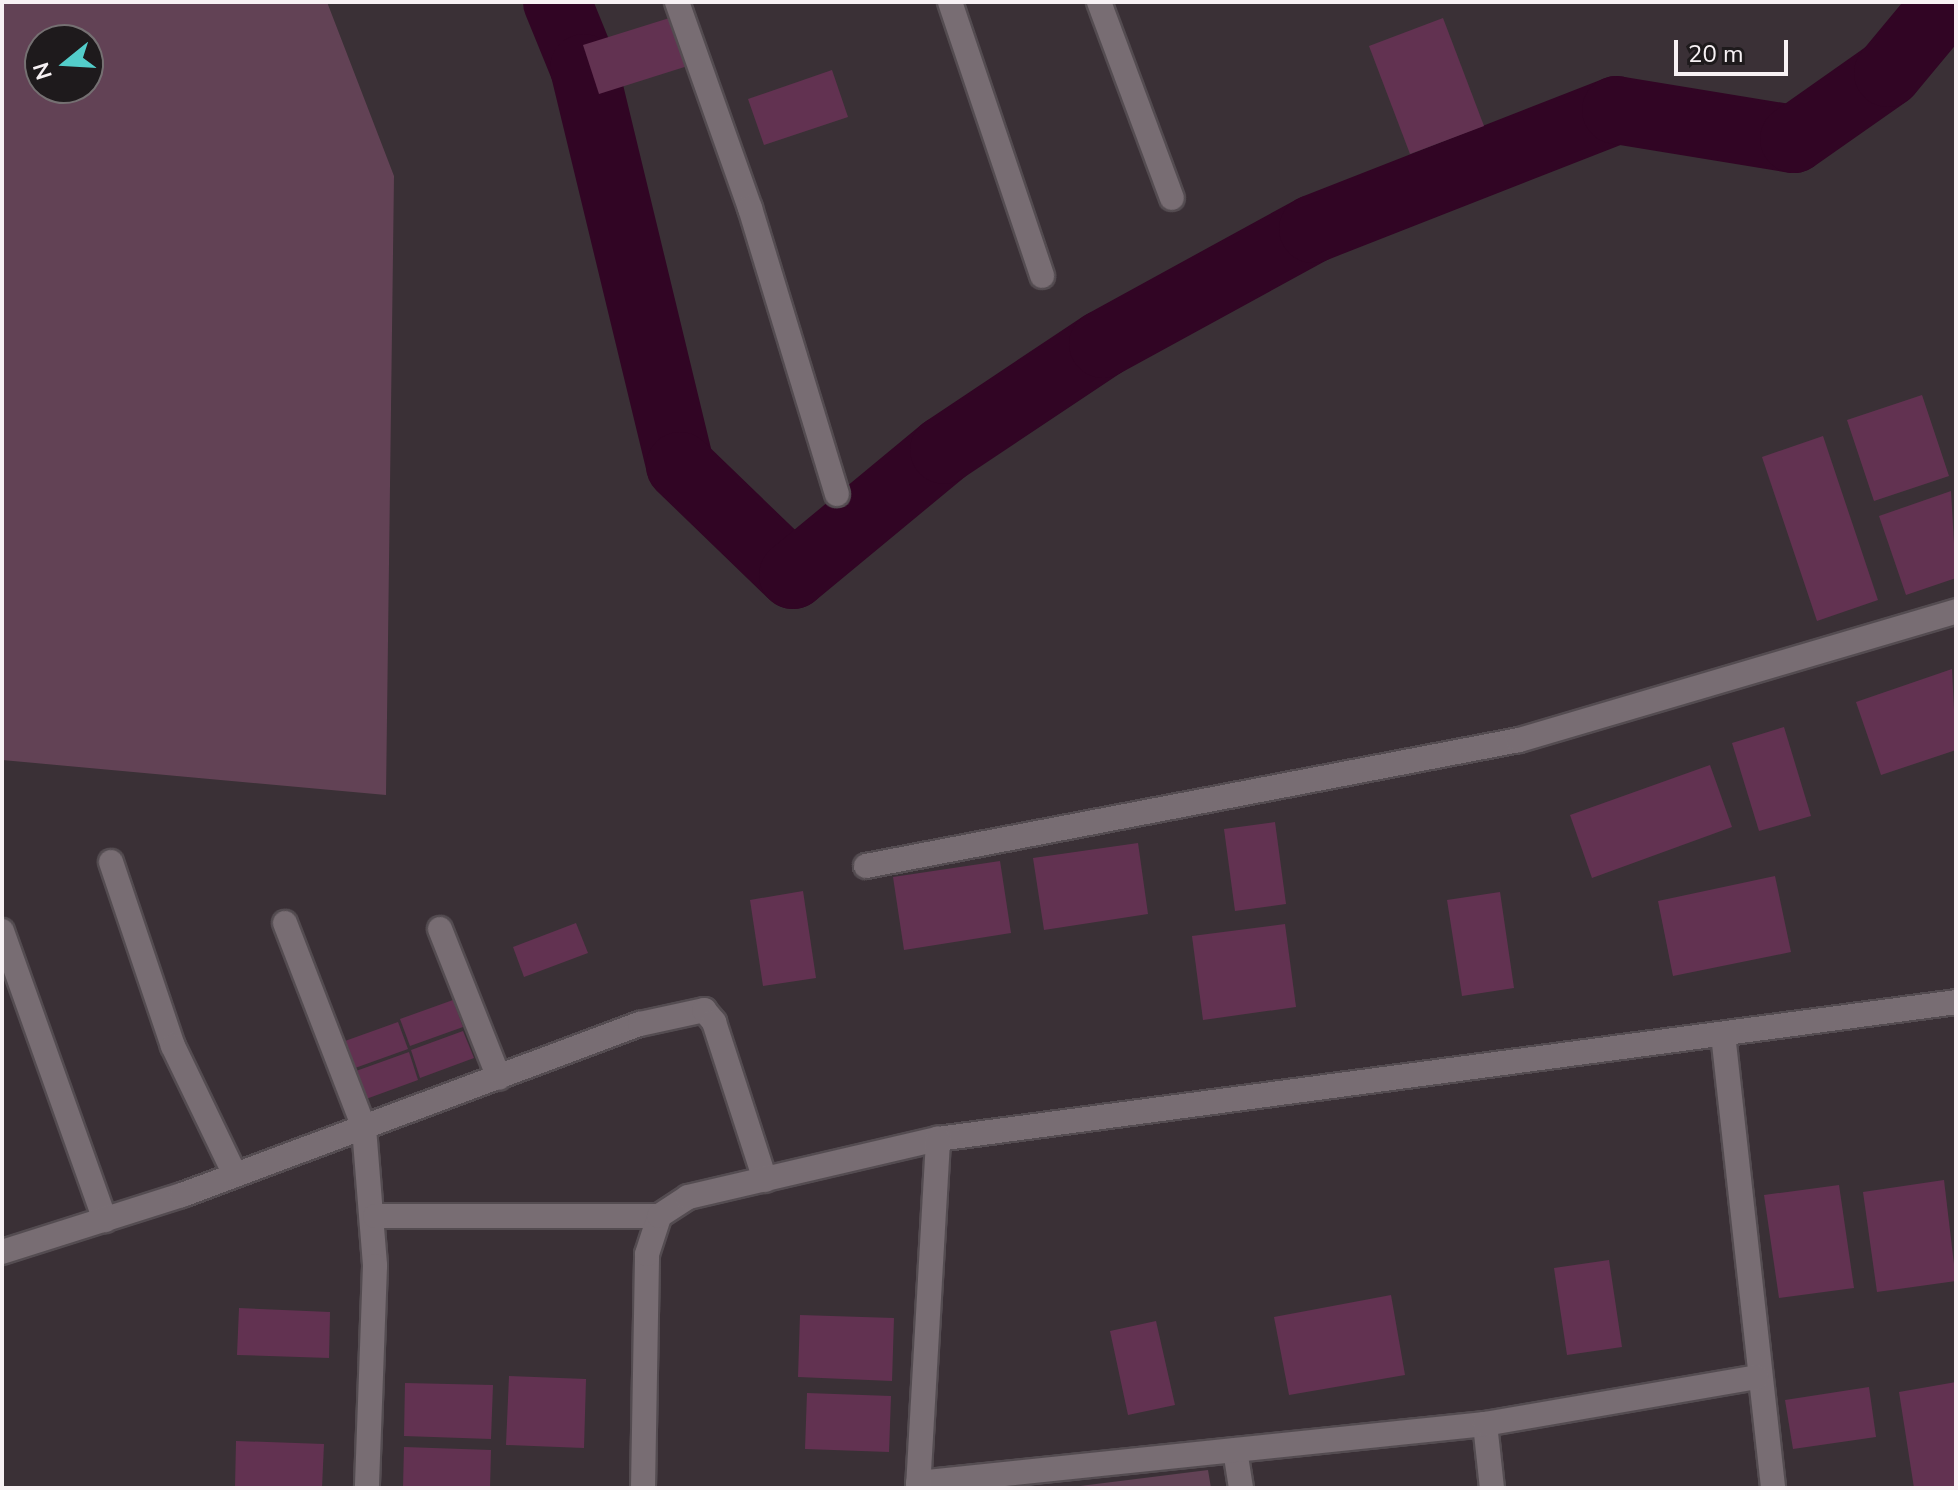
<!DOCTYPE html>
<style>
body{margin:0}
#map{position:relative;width:1958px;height:1490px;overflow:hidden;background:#3a3036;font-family:"Nunito Sans",sans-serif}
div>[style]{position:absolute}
.green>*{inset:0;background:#624255}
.river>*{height:68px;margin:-34px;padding:0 34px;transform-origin:34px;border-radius:34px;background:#310524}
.building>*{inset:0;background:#623251}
.roads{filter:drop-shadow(2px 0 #544c51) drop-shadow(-2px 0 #544c51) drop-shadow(0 2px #544c51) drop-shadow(0 -2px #544c51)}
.street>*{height:24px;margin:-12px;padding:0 12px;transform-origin:12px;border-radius:12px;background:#786d73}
span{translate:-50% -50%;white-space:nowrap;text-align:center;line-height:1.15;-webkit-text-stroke:7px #1e1a1c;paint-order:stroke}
.frame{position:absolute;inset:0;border:4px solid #f7f1f4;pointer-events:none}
.north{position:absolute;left:24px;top:24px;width:80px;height:80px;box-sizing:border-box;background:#1e1a1c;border:2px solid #757072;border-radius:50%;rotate:252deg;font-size:22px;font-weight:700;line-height:32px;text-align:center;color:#f7f1f4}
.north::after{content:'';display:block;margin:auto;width:28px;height:36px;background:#53cdca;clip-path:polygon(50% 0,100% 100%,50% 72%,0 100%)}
.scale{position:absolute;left:1674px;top:40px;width:114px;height:36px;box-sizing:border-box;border:4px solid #f7f1f4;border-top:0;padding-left:10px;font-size:24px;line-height:28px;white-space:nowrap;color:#f7f1f4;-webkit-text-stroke:6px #1e1a1c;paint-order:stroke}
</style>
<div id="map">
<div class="green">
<i style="clip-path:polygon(evenodd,2px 2px,327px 2px,394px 176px,386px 795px,2px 760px,2px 2px,40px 40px,88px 40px,88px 88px,40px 88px,40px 40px)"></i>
<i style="clip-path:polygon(1208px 1470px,1211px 1488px,1064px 1488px)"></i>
</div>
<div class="river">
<i style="left:557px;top:2px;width:71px;rotate:67.8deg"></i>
<i style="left:584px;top:68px;width:409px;rotate:76.4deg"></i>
<i style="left:680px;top:466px;width:157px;rotate:44deg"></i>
<i style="left:793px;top:575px;width:196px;rotate:-39.6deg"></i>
<i style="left:944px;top:450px;width:191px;rotate:-33.7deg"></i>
<i style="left:1103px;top:344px;width:239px;rotate:-28.7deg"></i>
<i style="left:1313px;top:229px;width:326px;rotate:-21.4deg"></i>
<i style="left:1616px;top:110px;width:180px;rotate:9.3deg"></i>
<i style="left:1794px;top:139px;width:115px;rotate:-35.1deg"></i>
<i style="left:1888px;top:73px;width:92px;rotate:-50.3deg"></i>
</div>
<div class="building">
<i style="clip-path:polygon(679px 15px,694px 64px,599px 94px,583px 45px)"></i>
<i style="clip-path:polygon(1443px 18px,1484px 126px,1410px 154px,1369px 46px)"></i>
<i style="clip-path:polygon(832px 70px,848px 117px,764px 145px,748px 99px)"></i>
<i style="clip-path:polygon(1922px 395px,1949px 476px,1874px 501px,1847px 420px)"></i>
<i style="clip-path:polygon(1823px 436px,1878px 600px,1817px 621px,1762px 457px)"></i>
<i style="clip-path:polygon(1951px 491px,1956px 578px,1906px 595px,1879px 516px)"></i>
<i style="clip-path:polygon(1952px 669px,1956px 750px,1881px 775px,1856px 702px)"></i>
<i style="clip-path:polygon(1784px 727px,1811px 816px,1759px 831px,1732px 743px)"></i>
<i style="clip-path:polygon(1710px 765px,1732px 827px,1592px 878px,1570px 815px)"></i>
<i style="clip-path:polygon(1275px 822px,1286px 904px,1235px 911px,1224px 829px)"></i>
<i style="clip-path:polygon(1138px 843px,1148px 914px,1044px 930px,1033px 858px)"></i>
<i style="clip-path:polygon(1000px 861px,1011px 933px,904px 950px,893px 877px)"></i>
<i style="clip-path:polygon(1775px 876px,1791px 952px,1673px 976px,1658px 901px)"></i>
<i style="clip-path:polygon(803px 891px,816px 978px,763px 986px,750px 900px)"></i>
<i style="clip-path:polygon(1500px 892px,1514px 988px,1462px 996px,1447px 900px)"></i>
<i style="clip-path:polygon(576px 923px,588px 953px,524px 977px,513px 947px)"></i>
<i style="clip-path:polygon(1285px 924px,1296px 1007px,1203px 1020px,1192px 936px)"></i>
<i style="clip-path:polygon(453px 1000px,463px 1027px,410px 1046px,400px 1019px)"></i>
<i style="clip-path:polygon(398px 1022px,408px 1049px,355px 1068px,345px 1041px)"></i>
<i style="clip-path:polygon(463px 1031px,474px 1058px,420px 1078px,411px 1050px)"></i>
<i style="clip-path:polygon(409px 1052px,418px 1080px,366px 1099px,356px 1071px)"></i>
<i style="clip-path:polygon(1944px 1180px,1956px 1281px,1877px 1292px,1863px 1192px)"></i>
<i style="clip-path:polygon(1839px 1185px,1854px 1288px,1779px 1298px,1764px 1195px)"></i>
<i style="clip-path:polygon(1609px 1260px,1622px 1347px,1567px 1355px,1554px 1268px)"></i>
<i style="clip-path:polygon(1391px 1295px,1405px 1375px,1289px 1395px,1274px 1317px)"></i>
<i style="clip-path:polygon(239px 1308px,330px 1312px,329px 1358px,237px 1355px)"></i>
<i style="clip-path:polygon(800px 1315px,894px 1318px,892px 1381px,798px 1377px)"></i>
<i style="clip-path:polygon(1156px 1321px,1175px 1405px,1128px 1415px,1110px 1331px)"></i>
<i style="clip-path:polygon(509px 1376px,586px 1379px,584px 1448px,506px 1445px)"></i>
<i style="clip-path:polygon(1956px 1382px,1956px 1488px,1914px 1488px,1899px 1392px)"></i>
<i style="clip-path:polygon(405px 1383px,493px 1385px,491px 1439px,404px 1436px)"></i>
<i style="clip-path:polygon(1869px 1387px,1876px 1437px,1793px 1449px,1785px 1400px)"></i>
<i style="clip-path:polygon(807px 1393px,891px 1396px,889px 1452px,805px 1449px)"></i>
<i style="clip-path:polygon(236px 1441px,324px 1444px,322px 1488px,235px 1488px)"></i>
<i style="clip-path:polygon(404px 1447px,491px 1450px,490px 1488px,403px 1488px)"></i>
</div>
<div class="roads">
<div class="street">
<i style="left:677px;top:2px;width:219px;rotate:70.5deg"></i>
<i style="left:750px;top:208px;width:299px;rotate:73.1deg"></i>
<i style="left:950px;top:2px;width:289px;rotate:71.4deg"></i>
<i style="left:1099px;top:2px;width:209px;rotate:69.6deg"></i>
<i style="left:111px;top:862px;width:194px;rotate:71.4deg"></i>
<i style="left:173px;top:1046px;width:143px;rotate:64.3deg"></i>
<i style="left:866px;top:866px;width:665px;rotate:-10.92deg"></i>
<i style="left:1519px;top:740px;width:456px;rotate:-16.4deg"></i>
<i style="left:285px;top:923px;width:220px;rotate:68.9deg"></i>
<i style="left:364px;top:1128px;width:138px;rotate:85.4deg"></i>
<i style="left:375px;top:1266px;width:222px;rotate:92.1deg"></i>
<i style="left:440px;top:929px;width:160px;rotate:68.4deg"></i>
<i style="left:2px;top:931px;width:307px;rotate:70.4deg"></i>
<i style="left:1723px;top:1034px;width:457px;rotate:83.7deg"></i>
<i style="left:375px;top:1216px;width:284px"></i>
<i style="left:2px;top:1252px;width:189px;rotate:-17.6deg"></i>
<i style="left:182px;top:1195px;width:489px;rotate:-20.5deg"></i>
<i style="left:640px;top:1024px;width:66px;rotate:-12.3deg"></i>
<i style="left:704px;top:1010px;width:16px;rotate:50deg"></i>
<i style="left:714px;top:1022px;width:166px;rotate:72.1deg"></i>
<i style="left:1485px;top:1424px;width:64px;rotate:83.8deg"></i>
<i style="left:1235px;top:1450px;width:38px;rotate:81deg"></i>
<i style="left:918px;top:1483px;width:570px;rotate:-5.94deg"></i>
<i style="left:1485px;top:1424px;width:276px;rotate:-9.8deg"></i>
<i style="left:643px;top:1488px;width:234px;rotate:-89deg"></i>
<i style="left:647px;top:1254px;width:40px;rotate:-72deg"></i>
<i style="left:659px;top:1216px;width:35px;rotate:-33deg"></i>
<i style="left:688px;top:1197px;width:257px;rotate:-13.1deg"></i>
<i style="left:938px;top:1139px;width:1027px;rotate:-7.66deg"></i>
<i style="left:918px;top:1488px;width:350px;rotate:-86.7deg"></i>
</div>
</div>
<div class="frame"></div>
<div class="north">N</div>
<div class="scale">20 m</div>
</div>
